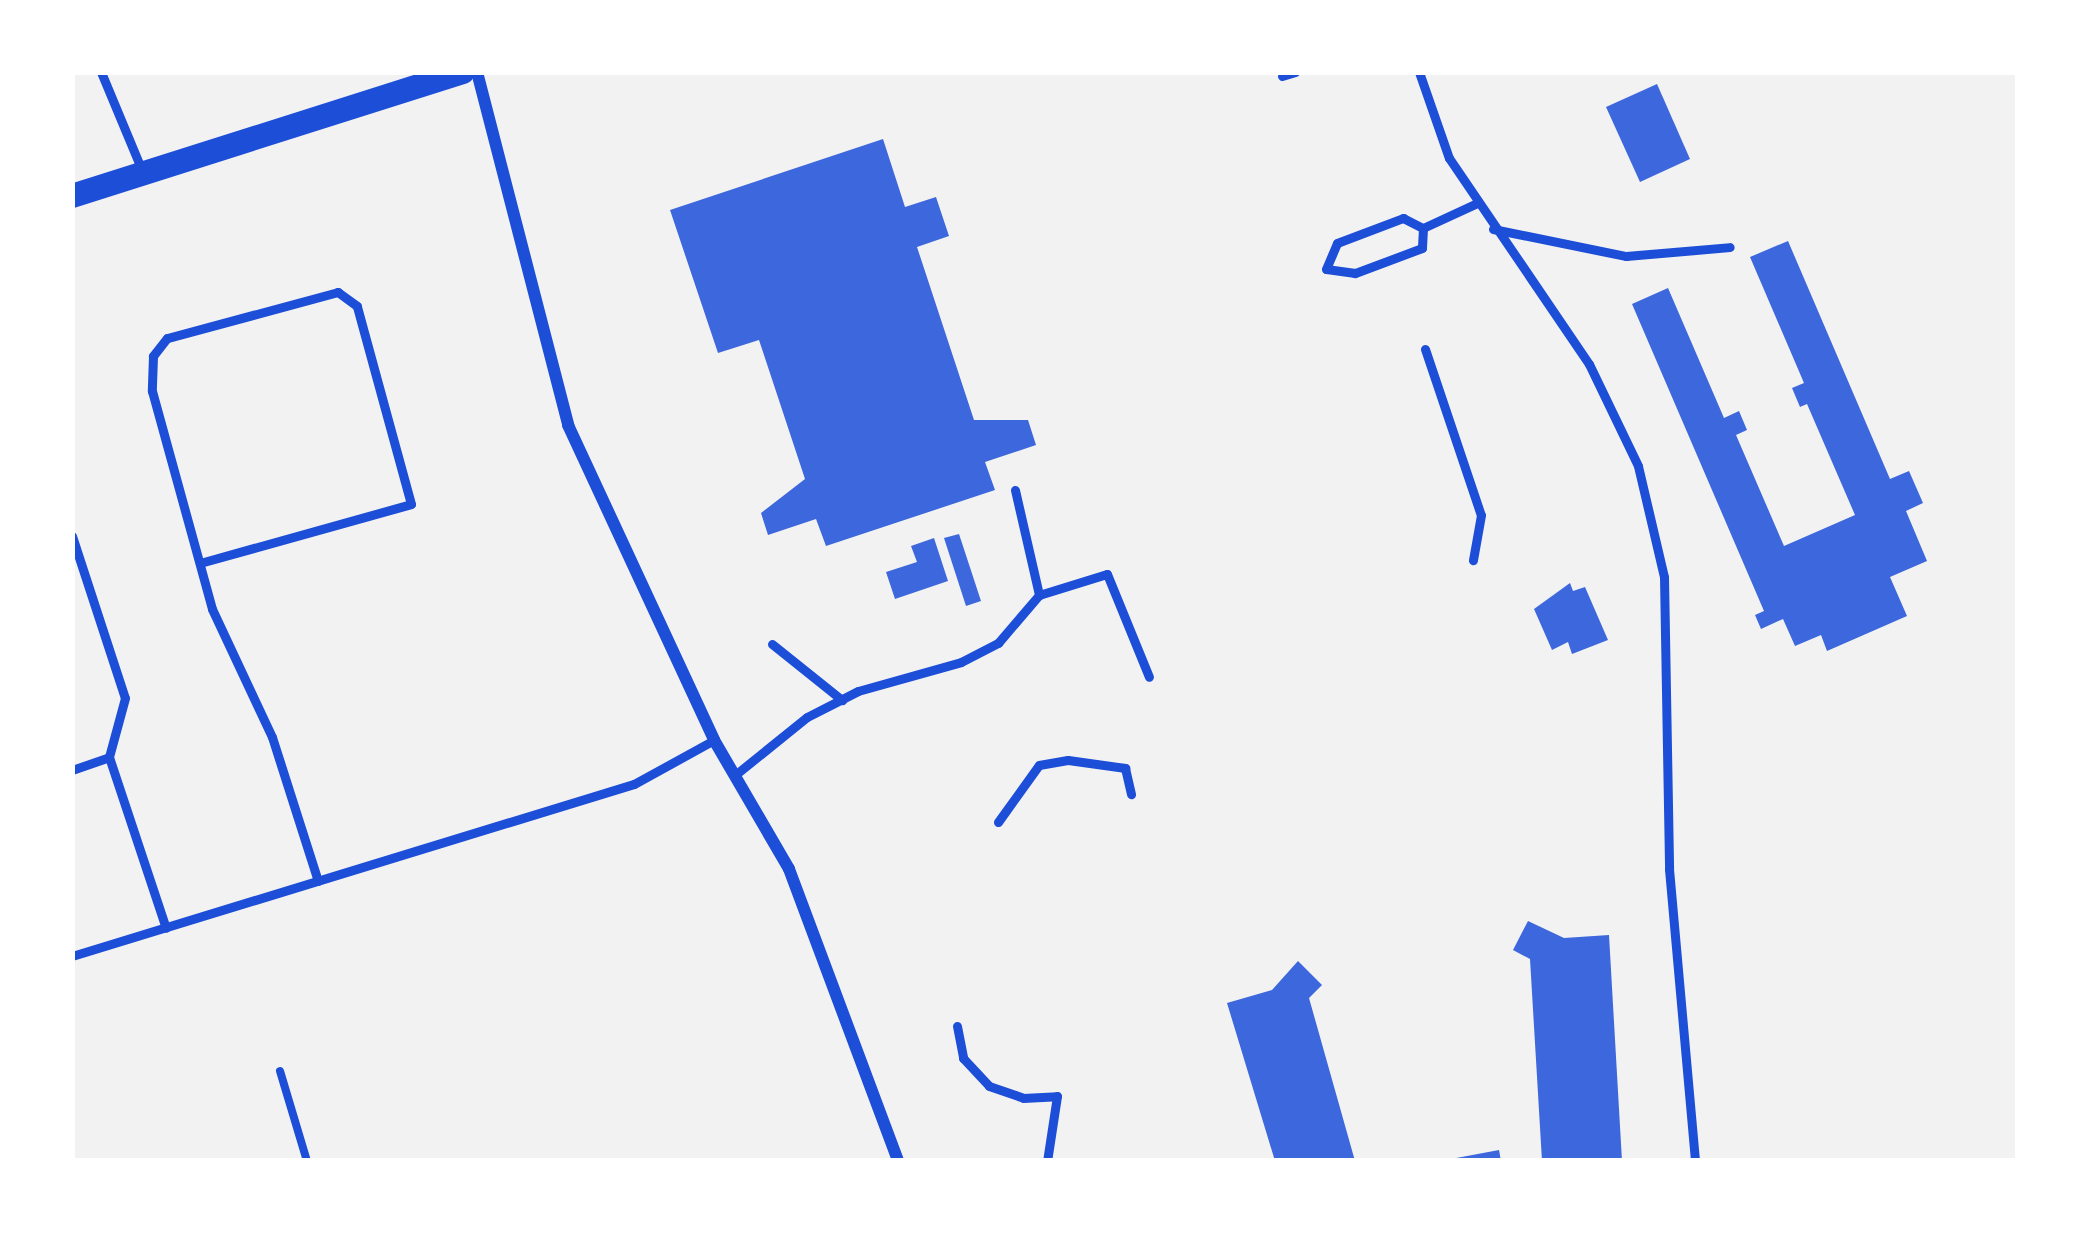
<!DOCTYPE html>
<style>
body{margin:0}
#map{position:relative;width:2090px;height:1233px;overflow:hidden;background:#f2f2f2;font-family:"Asap Condensed",sans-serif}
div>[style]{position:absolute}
.building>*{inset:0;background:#3d67dc}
.path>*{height:8px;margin:-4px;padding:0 4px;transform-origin:4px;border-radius:4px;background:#1d4ed8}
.service>*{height:9px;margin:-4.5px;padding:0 4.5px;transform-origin:4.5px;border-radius:4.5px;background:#1d4ed8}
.minor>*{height:12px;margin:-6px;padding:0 6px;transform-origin:6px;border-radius:6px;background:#1d4ed8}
.secondary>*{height:24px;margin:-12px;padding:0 12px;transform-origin:12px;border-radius:12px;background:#1d4ed8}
span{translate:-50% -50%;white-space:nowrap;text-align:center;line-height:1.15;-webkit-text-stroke:10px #fff;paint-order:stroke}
.frame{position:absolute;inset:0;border:75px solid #fff;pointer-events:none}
</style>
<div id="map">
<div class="building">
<i style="clip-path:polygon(1657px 84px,1690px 159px,1640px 182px,1606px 107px)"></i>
<i style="clip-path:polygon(883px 139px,905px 207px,936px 197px,949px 236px,917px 247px,974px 420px,1028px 420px,1036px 445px,985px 462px,995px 490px,826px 546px,816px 519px,768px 535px,761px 513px,805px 479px,759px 340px,718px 353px,670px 210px)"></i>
<i style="clip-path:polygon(1788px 241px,1890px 479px,1909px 471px,1923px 503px,1906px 511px,1927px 561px,1890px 577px,1907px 616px,1827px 651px,1821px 635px,1795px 646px,1783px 619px,1761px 629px,1755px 615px,1764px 611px,1632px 304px,1668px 288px,1724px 418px,1739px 411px,1747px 430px,1736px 435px,1784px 546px,1855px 515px,1807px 404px,1800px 407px,1792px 388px,1804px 383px,1750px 257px)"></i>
<i style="clip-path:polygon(959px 534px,981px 601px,966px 606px,944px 538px)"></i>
<i style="clip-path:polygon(934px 538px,948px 581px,895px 599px,886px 572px,917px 562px,911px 546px)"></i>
<i style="clip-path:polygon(1570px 583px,1573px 591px,1585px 587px,1608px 640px,1572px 654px,1568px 642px,1552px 650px,1534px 609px)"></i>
<i style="clip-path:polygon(1528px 921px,1564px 938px,1609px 935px,1622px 1161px,1542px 1161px,1530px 959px,1513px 950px)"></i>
<i style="clip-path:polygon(1298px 961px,1322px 985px,1309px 998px,1355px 1161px,1275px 1161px,1227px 1003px,1272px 990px)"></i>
<i style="clip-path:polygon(1499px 1150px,1501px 1161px,1451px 1161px,1451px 1159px)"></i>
</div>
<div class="path">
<i style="left:280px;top:1071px;width:94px;rotate:73.3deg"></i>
</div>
<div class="service">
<i style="left:101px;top:72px;width:109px;rotate:67.4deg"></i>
<i style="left:1419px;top:72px;width:91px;rotate:70.8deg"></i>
<i style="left:1449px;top:158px;width:249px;rotate:55.8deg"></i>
<i style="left:1589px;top:364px;width:113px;rotate:64.3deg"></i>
<i style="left:1638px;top:466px;width:114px;rotate:76.8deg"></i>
<i style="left:1664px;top:577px;width:292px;rotate:89deg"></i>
<i style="left:1669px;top:869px;width:293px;rotate:84.9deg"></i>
<i style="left:1282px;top:76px;width:14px;rotate:-17deg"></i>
<i style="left:1423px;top:228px;width:20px;rotate:93deg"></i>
<i style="left:1422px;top:248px;width:72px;rotate:159.5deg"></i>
<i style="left:1355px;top:273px;width:29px;rotate:-172deg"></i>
<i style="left:1326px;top:269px;width:28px;rotate:-67deg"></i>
<i style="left:1337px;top:243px;width:71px;rotate:-20.7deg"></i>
<i style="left:1403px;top:218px;width:22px;rotate:27deg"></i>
<i style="left:1423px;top:228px;width:60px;rotate:-24.8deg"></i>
<i style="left:1493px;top:229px;width:136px;rotate:11.5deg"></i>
<i style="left:1626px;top:256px;width:104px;rotate:-4.9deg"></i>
<i style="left:1425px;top:349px;width:175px;rotate:71.4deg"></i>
<i style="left:1481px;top:515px;width:46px;rotate:100.1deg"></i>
<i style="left:1015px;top:490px;width:108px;rotate:77.1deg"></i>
<i style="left:72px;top:536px;width:170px;rotate:71.9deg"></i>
<i style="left:125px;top:698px;width:61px;rotate:105.2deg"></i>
<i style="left:109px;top:757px;width:180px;rotate:71.6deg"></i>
<i style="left:200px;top:563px;width:219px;rotate:-15.6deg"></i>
<i style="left:411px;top:504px;width:205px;rotate:-105.3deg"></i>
<i style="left:357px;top:306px;width:24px;rotate:-144deg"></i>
<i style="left:338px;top:292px;width:177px;rotate:164.9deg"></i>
<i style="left:167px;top:338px;width:23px;rotate:128deg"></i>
<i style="left:153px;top:356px;width:35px;rotate:92deg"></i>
<i style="left:152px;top:391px;width:226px;rotate:74.6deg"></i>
<i style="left:212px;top:609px;width:141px;rotate:64.9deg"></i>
<i style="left:272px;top:737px;width:151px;rotate:72.3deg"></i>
<i style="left:772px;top:644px;width:90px;rotate:38.7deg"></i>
<i style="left:72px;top:770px;width:39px;rotate:-19deg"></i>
<i style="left:735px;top:775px;width:92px;rotate:-38.9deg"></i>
<i style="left:807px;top:717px;width:57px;rotate:-27deg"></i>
<i style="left:858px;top:691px;width:107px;rotate:-15.7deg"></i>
<i style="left:961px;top:662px;width:42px;rotate:-27.2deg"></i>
<i style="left:998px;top:643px;width:63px;rotate:-49.5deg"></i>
<i style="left:1039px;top:595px;width:71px;rotate:-17.2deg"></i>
<i style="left:1107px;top:574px;width:111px;rotate:67.8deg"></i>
<i style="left:998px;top:822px;width:70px;rotate:-54.3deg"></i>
<i style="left:1039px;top:765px;width:29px;rotate:-10deg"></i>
<i style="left:1068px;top:760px;width:58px;rotate:8deg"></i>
<i style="left:1125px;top:768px;width:27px;rotate:77deg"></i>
<i style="left:72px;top:956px;width:588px;rotate:-17.02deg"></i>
<i style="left:634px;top:784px;width:91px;rotate:-28.8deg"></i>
<i style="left:957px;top:1026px;width:33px;rotate:79deg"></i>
<i style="left:963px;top:1058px;width:38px;rotate:47deg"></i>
<i style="left:989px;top:1086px;width:36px;rotate:19deg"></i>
<i style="left:1023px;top:1098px;width:34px;rotate:-3deg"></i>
<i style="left:1057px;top:1096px;width:66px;rotate:98.7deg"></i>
</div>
<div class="minor">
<i style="left:477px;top:72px;width:365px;rotate:75.5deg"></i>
<i style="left:568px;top:425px;width:347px;rotate:65.1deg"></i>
<i style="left:714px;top:740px;width:149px;rotate:59.8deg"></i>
<i style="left:789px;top:869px;width:312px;rotate:69.5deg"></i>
</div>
<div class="secondary">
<i style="left:72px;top:196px;width:410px;rotate:-17.6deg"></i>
</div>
<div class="frame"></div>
</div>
